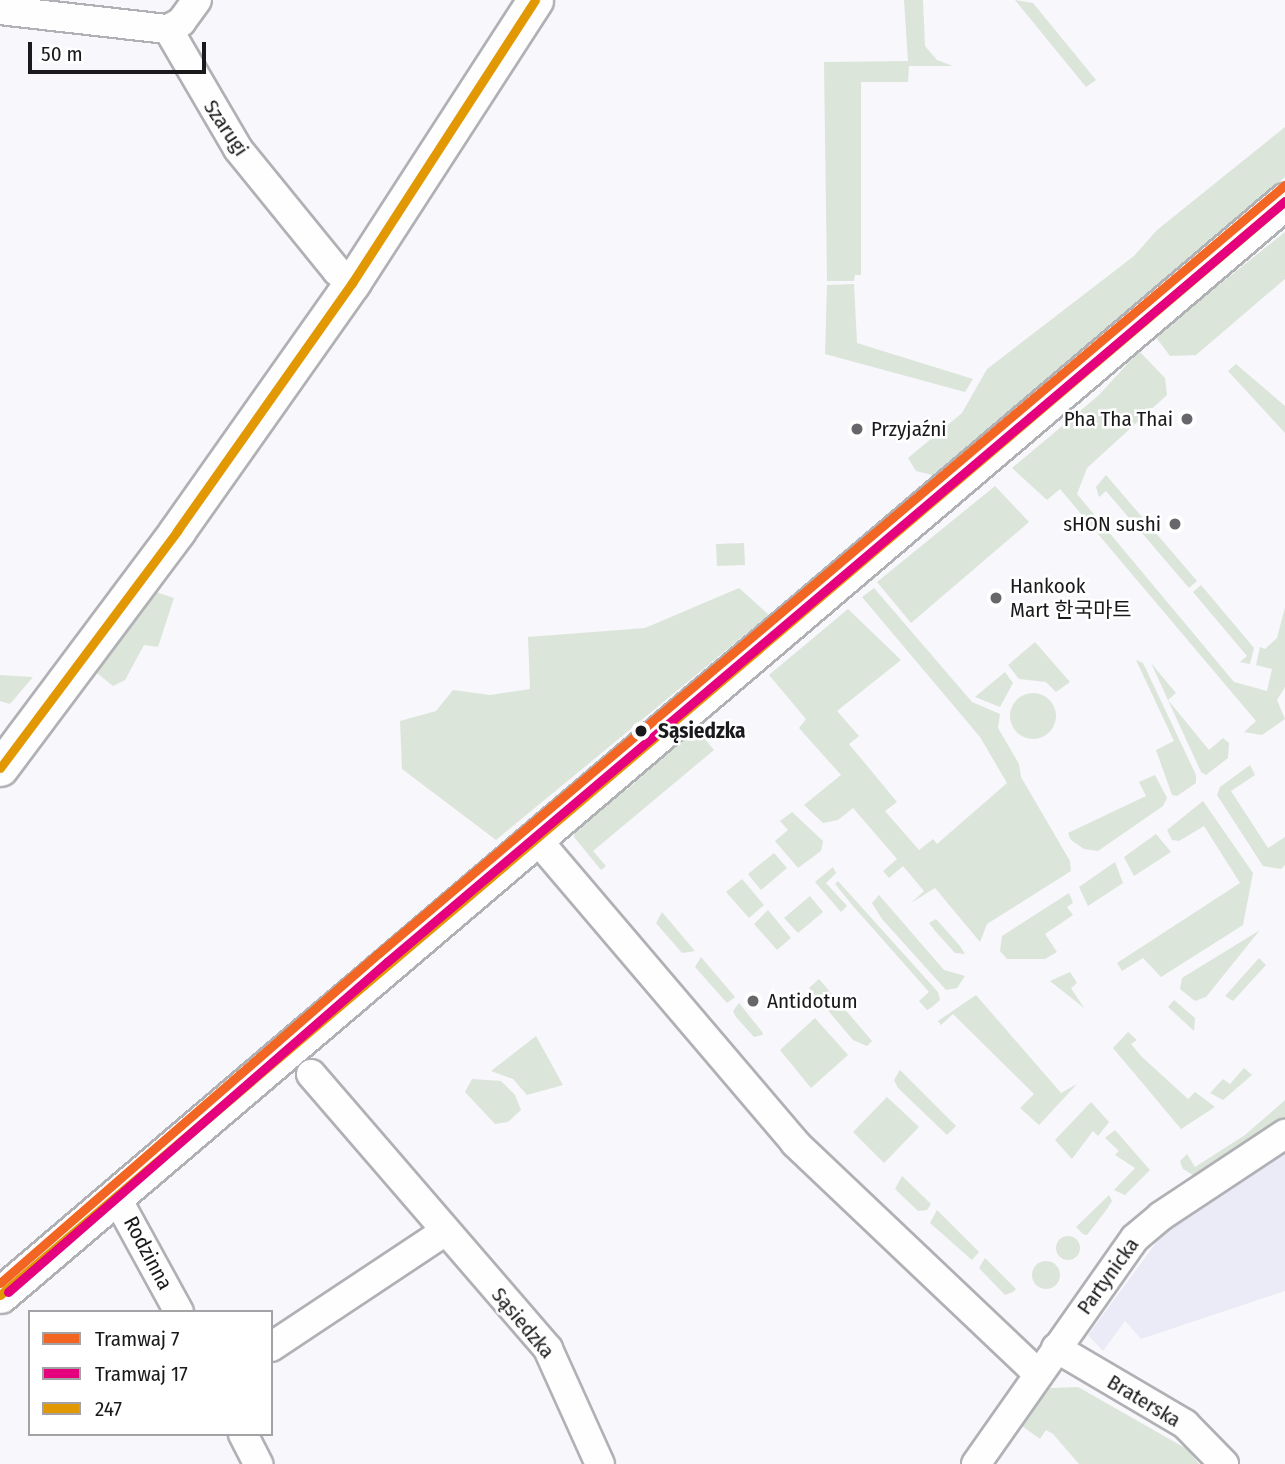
<!DOCTYPE html>
<meta charset="utf-8">
<style>
body{margin:0}
#map{position:relative;width:1285px;height:1464px;overflow:hidden;background:#f7f7fc;font-family:"Fira Sans Condensed","Noto Sans KR",sans-serif}
div>[style]{position:absolute}
.built>*{inset:0;background:#eaebf7}
.green>*{inset:0;background:#dce5da}
.round{border-radius:50%}
.roads{filter:drop-shadow(2px 0 #b0b1b4) drop-shadow(-2px 0 #b0b1b4) drop-shadow(0 2px #b0b1b4) drop-shadow(0 -2px #b0b1b4)}
.minor>*{height:28px;margin:-14px;padding:0 14px;transform-origin:14px;border-radius:14px;background:#fefeff}
.tertiary>*{height:35px;margin:-17.5px;padding:0 17.5px;transform-origin:17.5px;border-radius:17.5px;background:#fefeff}
.bus-1>*{height:9px;margin:-4.5px;padding:0 4.5px;transform-origin:4.5px;border-radius:4.5px;background:#e19803}
.tram-1>*{height:9px;margin:-4.5px;padding:0 4.5px;transform-origin:4.5px;border-radius:4.5px;background:#f26522}
.tram-2>*{height:9px;margin:-4.5px;padding:0 4.5px;transform-origin:4.5px;border-radius:4.5px;background:#e5007d}
.dots>*{width:19px;height:19px;translate:-50% -50%;box-sizing:border-box;border:4px solid #fff;border-radius:50%}
span{translate:-50% -50%;white-space:nowrap;text-align:center;line-height:1.15;-webkit-text-stroke:5px #fff;paint-order:stroke}
.street-label{font-size:21px;color:#1a1a1d}
.poi-label{font-size:21px;color:#1a1a1d}
.right{translate:-100% -50%;text-align:right}
.left{translate:0 -50%;text-align:left}
.stop-label{font-size:21px;color:#1a1a1d;font-weight:700}
.legend{position:absolute;left:28px;top:1310px;width:245px;height:126px;box-sizing:border-box;background:#fff;border:2px solid #a3a3a5;margin:0;padding:9px 12px;list-style:none;font-size:21px;color:#1a1a1d}
.legend li{display:flex;align-items:center;gap:14px;height:35px}
.legend b{width:35px;border:2px solid #a3a3a5}
.scale{position:absolute;left:28px;top:42px;width:178px;height:32px;box-sizing:border-box;border:4px solid #1a1a1d;border-top:0;padding-left:9px;font-size:21px;line-height:24px;white-space:nowrap;color:#1a1a1d;-webkit-text-stroke:5px #fff;paint-order:stroke}
</style>
<div id="map">
<div class="built">
<i style="clip-path:polygon(1285px 1152px,1285px 1291px,1141px 1339px,1125px 1321px,1103px 1351px,1088px 1335px,1164px 1232px)"></i>
</div>
<div class="green">
<i style="clip-path:polygon(904px 0,923px 0,925px 46px,937px 60px,953px 66px,909px 66px,908px 82px,861px 82px,861px 275px,855px 275px,854px 281px,827px 281px,824px 62px,908px 61px)"></i>
<i style="clip-path:polygon(1015px 0,1033px 3px,1096px 80px,1086px 87px)"></i>
<i style="clip-path:polygon(1285px 127px,1285px 177px,936px 476px,916px 471px,908px 458px,962px 413px,987px 369px,1134px 256px,1157px 230px)"></i>
<i style="clip-path:polygon(1285px 232px,1285px 279px,1196px 355px,1170px 356px,1155px 336px)"></i>
<i style="clip-path:polygon(854px 284px,857px 343px,973px 379px,965px 392px,825px 354px,827px 285px)"></i>
<i style="clip-path:polygon(1139px 351px,1165px 378px,1167px 395px,1087px 468px,1077px 494px,1234px 682px,1267px 691px,1272px 669px,1256px 665px,1260px 647px,1265px 649px,1277px 638px,1285px 607px,1285px 687px,1277px 700px,1285px 719px,1262px 735px,1244px 732px,1256px 721px,1060px 489px,1047px 500px,1012px 468px,1099px 395px)"></i>
<i style="clip-path:polygon(1236px 364px,1285px 406px,1285px 433px,1228px 371px)"></i>
<i style="clip-path:polygon(1106px 475px,1197px 581px,1189px 588px,1106px 491px,1099px 497px,1096px 487px)"></i>
<i style="clip-path:polygon(995px 486px,1029px 522px,911px 623px,877px 582px)"></i>
<i style="clip-path:polygon(744px 543px,745px 565px,717px 566px,716px 544px)"></i>
<i style="clip-path:polygon(1201px 585px,1254px 648px,1250px 664px,1240px 662px,1247px 656px,1193px 592px)"></i>
<i style="clip-path:polygon(739px 588px,769px 615px,496px 840px,402px 769px,400px 721px,436px 711px,453px 690px,490px 695px,530px 689px,528px 637px,645px 628px)"></i>
<i style="clip-path:polygon(874px 588px,972px 702px,1000px 714px,998px 728px,1019px 764px,1021px 777px,1070px 861px,1071px 871px,987px 924px,980px 942px,935px 888px,911px 903px,924px 891px,903px 866px,889px 878px,883px 871px,897px 859px,853px 808px,838px 820px,823px 823px,804px 805px,841px 775px,799px 728px,806px 719px,769px 675px,848px 609px,901px 660px,837px 711px,859px 736px,849px 744px,897px 802px,885px 811px,919px 850px,933px 839px,937px 844px,1007px 783px,980px 737px,862px 597px)"></i>
<i style="clip-path:polygon(156px 592px,174px 598px,158px 647px,144px 645px,125px 680px,113px 686px,97px 673px)"></i>
<i style="clip-path:polygon(1035px 642px,1070px 682px,1056px 692px,1046px 682px,1019px 679px,1008px 665px)"></i>
<i style="clip-path:polygon(1136px 660px,1143px 663px,1196px 775px,1196px 783px,1177px 796px,1172px 795px,1156px 750px,1174px 741px)"></i>
<i style="clip-path:polygon(1151px 663px,1176px 693px,1168px 700px,1209px 750px,1223px 738px,1229px 743px,1228px 758px,1206px 775px,1201px 772px)"></i>
<i style="clip-path:polygon(1005px 672px,1013px 683px,1000px 707px,975px 697px)"></i>
<i style="clip-path:polygon(0 675px,33px 677px,10px 704px,0 701px)"></i>
<i class="round" style="left:1010px;top:693px;width:46px;height:46px"></i>
<i style="clip-path:polygon(694px 726px,714px 750px,593px 851px,606px 866px,601px 870px,574px 837px,574px 828px,624px 787px,627px 790px)"></i>
<i style="clip-path:polygon(1250px 765px,1255px 775px,1231px 791px,1268px 848px,1285px 837px,1285px 865px,1281px 869px,1263px 866px,1217px 795px,1220px 787px)"></i>
<i style="clip-path:polygon(1155px 775px,1167px 798px,1163px 806px,1098px 851px,1084px 849px,1071px 840px,1068px 833px,1146px 796px,1139px 782px)"></i>
<i style="clip-path:polygon(1203px 801px,1253px 873px,1243px 925px,1161px 977px,1143px 958px,1122px 971px,1117px 963px,1240px 883px,1204px 826px,1179px 841px,1172px 840px,1167px 830px)"></i>
<i style="clip-path:polygon(792px 812px,823px 841px,821px 851px,798px 868px,775px 841px,788px 830px,780px 821px)"></i>
<i style="clip-path:polygon(1156px 834px,1171px 852px,1134px 876px,1124px 857px)"></i>
<i style="clip-path:polygon(774px 853px,787px 868px,761px 890px,748px 874px)"></i>
<i style="clip-path:polygon(1115px 862px,1123px 883px,1088px 906px,1079px 887px)"></i>
<i style="clip-path:polygon(833px 867px,836px 873px,826px 883px,847px 906px,841px 912px,815px 882px)"></i>
<i style="clip-path:polygon(742px 879px,764px 905px,749px 918px,726px 892px)"></i>
<i style="clip-path:polygon(838px 881px,938px 992px,940px 1000px,932px 1007px,927px 1010px,919px 1001px,929px 992px,853px 906px,835px 884px)"></i>
<i style="clip-path:polygon(1069px 893px,1073px 903px,1067px 907px,1073px 915px,1045px 934px,1057px 952px,1045px 959px,1007px 959px,1000px 951px,1002px 936px)"></i>
<i style="clip-path:polygon(879px 895px,944px 970px,965px 976px,957px 988px,946px 990px,882px 919px,872px 903px)"></i>
<i style="clip-path:polygon(810px 896px,823px 912px,798px 933px,784px 918px)"></i>
<i style="clip-path:polygon(768px 910px,791px 938px,777px 950px,754px 924px)"></i>
<i style="clip-path:polygon(662px 912px,695px 951px,682px 953px,656px 923px)"></i>
<i style="clip-path:polygon(936px 919px,960px 946px,965px 954px,955px 953px,936px 932px,929px 923px)"></i>
<i style="clip-path:polygon(1260px 930px,1206px 997px,1195px 1001px,1180px 989px,1182px 978px)"></i>
<i style="clip-path:polygon(701px 957px,735px 997px,727px 1003px,695px 967px)"></i>
<i style="clip-path:polygon(1259px 958px,1266px 965px,1233px 1001px,1225px 996px)"></i>
<i style="clip-path:polygon(1070px 972px,1077px 983px,1071px 988px,1084px 1008px,1050px 981px)"></i>
<i style="clip-path:polygon(819px 979px,872px 1041px,867px 1046px,853px 1040px,809px 988px)"></i>
<i style="clip-path:polygon(976px 995px,1061px 1093px,1077px 1084px,1039px 1125px,1020px 1108px,1034px 1094px,953px 1014px,941px 1025px,938px 1021px)"></i>
<i style="clip-path:polygon(1174px 1000px,1195px 1018px,1194px 1031px,1168px 1007px)"></i>
<i style="clip-path:polygon(739px 1003px,763px 1033px,762px 1035px,754px 1037px,736px 1017px,733px 1011px)"></i>
<i style="clip-path:polygon(815px 1018px,848px 1055px,811px 1088px,780px 1050px)"></i>
<i style="clip-path:polygon(1128px 1032px,1137px 1040px,1131px 1044px,1141px 1056px,1188px 1099px,1195px 1092px,1215px 1107px,1181px 1129px,1113px 1048px)"></i>
<i style="clip-path:polygon(536px 1036px,563px 1085px,527px 1095px,513px 1079px,491px 1071px)"></i>
<i style="clip-path:polygon(1244px 1068px,1252px 1075px,1223px 1100px,1210px 1093px,1223px 1079px,1230px 1084px)"></i>
<i style="clip-path:polygon(900px 1070px,956px 1126px,947px 1135px,898px 1088px,894px 1080px)"></i>
<i style="clip-path:polygon(472px 1079px,501px 1081px,515px 1095px,521px 1110px,508px 1122px,495px 1124px,465px 1092px)"></i>
<i style="clip-path:polygon(887px 1097px,919px 1127px,884px 1163px,853px 1132px)"></i>
<i style="clip-path:polygon(1285px 1100px,1285px 1124px,1198px 1178px,1183px 1169px,1180px 1161px,1187px 1154px,1195px 1167px,1245px 1135px)"></i>
<i style="clip-path:polygon(1091px 1102px,1109px 1122px,1098px 1136px,1093px 1131px,1072px 1159px,1055px 1140px)"></i>
<i style="clip-path:polygon(1115px 1130px,1150px 1170px,1125px 1195px,1114px 1190px,1135px 1168px,1115px 1155px,1119px 1151px,1105px 1138px)"></i>
<i style="clip-path:polygon(902px 1176px,931px 1204px,927px 1210px,918px 1211px,895px 1189px)"></i>
<i style="clip-path:polygon(1109px 1195px,1112px 1201px,1107px 1209px,1087px 1235px,1083px 1234px,1076px 1227px)"></i>
<i style="clip-path:polygon(937px 1210px,979px 1252px,972px 1260px,930px 1223px)"></i>
<i class="round" style="left:1056px;top:1236px;width:24px;height:24px"></i>
<i style="clip-path:polygon(985px 1258px,1016px 1289px,1013px 1292px,1005px 1295px,979px 1268px)"></i>
<i class="round" style="left:1032px;top:1261px;width:28px;height:28px"></i>
<i style="clip-path:polygon(1078px 1387px,1187px 1449px,1199px 1464px,1079px 1464px,1053px 1434px,1046px 1430px,1040px 1439px,1022px 1426px,1050px 1388px)"></i>
</div>
<div class="roads">
<div class="minor">
<i style="left:0;top:10px;width:169px;rotate:6.5deg"></i>
<i style="left:168px;top:29px;width:139px;rotate:59.7deg"></i>
<i style="left:238px;top:149px;width:157px;rotate:50.9deg"></i>
<i style="left:337px;top:271px;width:19px;rotate:39deg"></i>
<i style="left:168px;top:29px;width:15px;rotate:-28deg"></i>
<i style="left:181px;top:22px;width:27px;rotate:-54deg"></i>
<i style="left:535px;top:837px;width:402px;rotate:49.6deg"></i>
<i style="left:795px;top:1143px;width:335px;rotate:43.5deg"></i>
<i style="left:311px;top:1074px;width:363px;rotate:49.2deg"></i>
<i style="left:548px;top:1349px;width:126px;rotate:65.7deg"></i>
<i style="left:115px;top:1195px;width:133px;rotate:61.3deg"></i>
<i style="left:271px;top:1347px;width:208px;rotate:-33.6deg"></i>
<i style="left:1056px;top:1348px;width:150px;rotate:30.5deg"></i>
<i style="left:1185px;top:1424px;width:56px;rotate:45.7deg"></i>
<i style="left:243px;top:1434px;width:34px;rotate:63deg"></i>
<i style="left:976px;top:1464px;width:276px;rotate:-54.9deg"></i>
<i style="left:1135px;top:1238px;width:34px;rotate:-40deg"></i>
<i style="left:1161px;top:1216px;width:149px;rotate:-33.5deg"></i>
</div>
<div class="tertiary">
<i style="left:0;top:768px;width:296px;rotate:-53.2deg"></i>
<i style="left:177px;top:531px;width:304px;rotate:-54.8deg"></i>
<i style="left:352px;top:283px;width:337px;rotate:-57.1deg"></i>
<i style="left:0;top:1295px;width:1688px;rotate:-40.41deg"></i>
</div>
</div>
<div class="bus-1">
<i style="left:0;top:768px;width:296px;rotate:-53.2deg"></i>
<i style="left:177px;top:531px;width:304px;rotate:-54.8deg"></i>
<i style="left:352px;top:283px;width:337px;rotate:-57.1deg"></i>
<i style="left:0;top:1295px;width:1688px;rotate:-40.41deg"></i>
</div>
<div class="tram-1">
<i style="left:0;top:1283px;width:503px;rotate:-41.05deg"></i>
<i style="left:379px;top:953px;width:1188px;rotate:-40.29deg"></i>
</div>
<div class="tram-2">
<i style="left:8px;top:1292px;width:503px;rotate:-41.05deg"></i>
<i style="left:387px;top:962px;width:1177px;rotate:-40.28deg"></i>
</div>
<div class="dots">
<i style="left:1187px;top:419px;background:#67676b"></i>
<i style="left:857px;top:429px;background:#67676b"></i>
<i style="left:1175px;top:524px;background:#67676b"></i>
<i style="left:996px;top:598px;background:#67676b"></i>
<i style="left:641px;top:731px;background:#1a1a1d"></i>
<i style="left:753px;top:1001px;background:#67676b"></i>
</div>
<div class="street-label">
<span style="left:226px;top:128px;rotate:56deg">Szarugi</span>
<span style="left:148px;top:1253px;rotate:62deg">Rodzinna</span>
<span style="left:1108px;top:1276px;rotate:-54deg">Partynicka</span>
<span style="left:523px;top:1323px;rotate:50deg">Sąsiedzka</span>
<span style="left:1144px;top:1401px;rotate:31deg">Braterska</span>
</div>
<div class="poi-label">
<span class="right" style="left:1173px;top:419px">Pha Tha Thai</span>
<span class="left" style="left:871px;top:429px">Przyjaźni</span>
<span class="right" style="left:1161px;top:524px">sHON sushi</span>
<span class="left" style="left:1010px;top:598px">Hankook<br>Mart 한국마트</span>
<span class="left" style="left:767px;top:1001px">Antidotum</span>
</div>
<div class="stop-label">
<span class="left" style="left:658px;top:731px">Sąsiedzka</span>
</div>
<ul class="legend">
<li><b style="height:9px;background:#f26522"></b>Tramwaj 7</li>
<li><b style="height:9px;background:#e5007d"></b>Tramwaj 17</li>
<li><b style="height:9px;background:#e19803"></b>247</li>
</ul>
<div class="scale">50 m</div>
</div>
